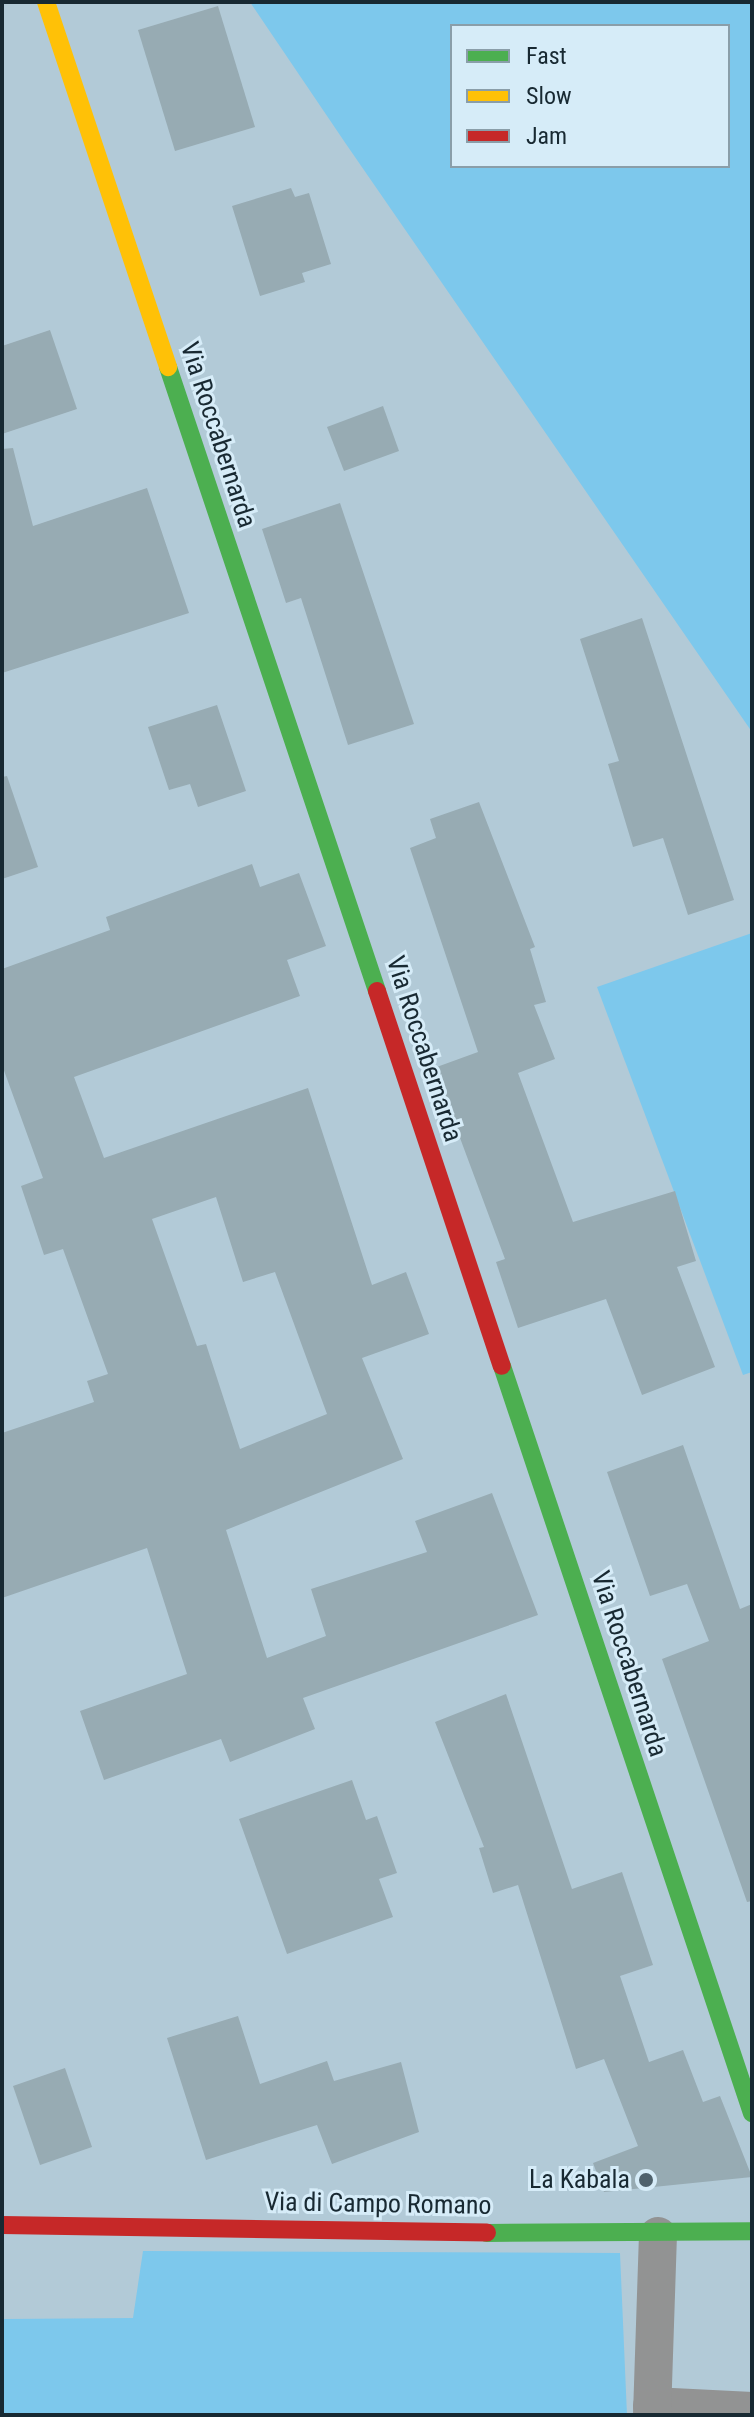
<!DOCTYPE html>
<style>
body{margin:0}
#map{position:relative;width:754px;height:2417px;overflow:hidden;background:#b2cad7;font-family:"Roboto Condensed",sans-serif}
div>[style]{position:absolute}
.green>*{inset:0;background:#7dc8ec}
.building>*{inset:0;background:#97abb3}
.street>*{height:38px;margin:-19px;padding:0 19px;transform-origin:19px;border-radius:19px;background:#929393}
.fast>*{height:18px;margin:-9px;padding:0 9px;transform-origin:9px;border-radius:9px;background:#4caf50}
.slow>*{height:18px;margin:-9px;padding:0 9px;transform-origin:9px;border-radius:9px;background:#ffc107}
.jam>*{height:18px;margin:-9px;padding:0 9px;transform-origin:9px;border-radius:9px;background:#c62828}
.dots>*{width:22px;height:22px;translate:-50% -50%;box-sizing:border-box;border:4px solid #d6ecf8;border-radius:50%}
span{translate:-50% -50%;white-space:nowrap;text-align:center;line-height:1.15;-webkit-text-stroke:6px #d6ecf8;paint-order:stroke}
.street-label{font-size:26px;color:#182932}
.poi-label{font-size:26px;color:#182932}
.right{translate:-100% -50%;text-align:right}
.frame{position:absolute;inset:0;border:4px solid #182932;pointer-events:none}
.legend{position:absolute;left:450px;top:24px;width:280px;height:144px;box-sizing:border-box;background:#d6ecf8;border:2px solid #8a9ea9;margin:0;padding:10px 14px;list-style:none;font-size:24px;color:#182932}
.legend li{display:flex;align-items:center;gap:16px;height:40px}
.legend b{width:40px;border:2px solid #8a9ea9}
</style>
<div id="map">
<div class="green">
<i style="clip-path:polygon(evenodd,250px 2px,752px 2px,752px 732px,346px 144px,250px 2px,452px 26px,728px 26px,728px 166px,452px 166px,452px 26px)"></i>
<i style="clip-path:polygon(752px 933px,752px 1372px,743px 1375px,597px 987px)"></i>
<i style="clip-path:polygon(143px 2251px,620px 2253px,627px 2415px,2px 2415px,2px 2319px,133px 2318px)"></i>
</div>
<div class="building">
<i style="clip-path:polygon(218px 6px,255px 127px,175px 151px,138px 30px)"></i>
<i style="clip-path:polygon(291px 188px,295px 197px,309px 193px,331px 264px,302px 273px,305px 282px,260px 296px,232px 206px)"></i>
<i style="clip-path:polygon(50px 330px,77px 409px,2px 434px,2px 346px)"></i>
<i style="clip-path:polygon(383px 406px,399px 451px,344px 471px,327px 427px)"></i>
<i style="clip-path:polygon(13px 448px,33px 526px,147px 488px,189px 613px,2px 673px,2px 449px)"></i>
<i style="clip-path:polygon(340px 503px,414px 724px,348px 745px,301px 598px,286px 603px,262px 529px)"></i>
<i style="clip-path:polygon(642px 618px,734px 900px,688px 915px,663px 838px,633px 847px,608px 764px,619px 761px,580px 639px)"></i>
<i style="clip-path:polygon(217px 705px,246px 791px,198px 807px,190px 784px,169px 790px,148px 727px)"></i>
<i style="clip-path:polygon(7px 776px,38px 867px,2px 879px,2px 777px)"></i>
<i style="clip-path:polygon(479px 802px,535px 947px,530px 949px,546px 1002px,534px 1005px,555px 1059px,518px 1073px,573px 1222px,675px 1191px,696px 1261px,677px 1267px,715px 1367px,642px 1395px,606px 1299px,518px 1328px,496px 1262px,505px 1259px,434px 1068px,478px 1052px,410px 848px,436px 838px,430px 819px)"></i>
<i style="clip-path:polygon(evenodd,252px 864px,260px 887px,299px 873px,326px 946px,287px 960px,300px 996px,74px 1077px,104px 1158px,308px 1088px,372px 1285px,406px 1272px,429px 1334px,362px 1358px,403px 1459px,226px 1530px,267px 1658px,326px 1636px,311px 1589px,427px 1552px,415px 1521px,492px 1493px,538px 1615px,303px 1698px,315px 1729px,230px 1762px,221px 1739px,104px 1780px,80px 1711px,187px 1674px,147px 1548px,2px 1598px,2px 1433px,94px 1402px,87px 1381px,108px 1374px,63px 1249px,44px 1255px,21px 1186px,43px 1178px,2px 1065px,2px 969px,110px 930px,106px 917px,252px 864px,216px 1197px,243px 1282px,275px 1272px,327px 1414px,240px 1449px,206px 1344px,197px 1346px,152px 1219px,216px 1197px)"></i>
<i style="clip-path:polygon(683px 1445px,740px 1609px,752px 1604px,752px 1901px,747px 1902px,662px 1659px,709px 1641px,687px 1584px,650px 1596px,607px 1472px)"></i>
<i style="clip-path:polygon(506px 1694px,572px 1889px,622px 1872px,653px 1965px,620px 1976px,649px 2062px,683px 2050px,703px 2102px,720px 2096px,752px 2177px,604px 2192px,593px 2163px,638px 2146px,604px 2059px,576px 2069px,518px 1885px,493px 1893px,479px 1848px,484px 1847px,435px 1722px)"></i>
<i style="clip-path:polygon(352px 1780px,366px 1820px,377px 1816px,397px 1873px,379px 1879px,393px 1917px,287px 1954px,239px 1819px)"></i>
<i style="clip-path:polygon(238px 2016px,260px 2084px,327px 2061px,334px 2081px,401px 2062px,419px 2132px,332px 2164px,317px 2125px,206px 2160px,167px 2038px)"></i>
<i style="clip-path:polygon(65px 2068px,92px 2147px,40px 2165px,13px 2086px)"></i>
</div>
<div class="street">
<i style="left:652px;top:2406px;width:100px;rotate:2.9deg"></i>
<i style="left:652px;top:2415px;width:179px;rotate:-88.1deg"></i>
</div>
<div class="fast">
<i style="left:168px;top:367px;width:658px;rotate:71.48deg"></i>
<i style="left:502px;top:1366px;width:788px;rotate:71.5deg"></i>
<i style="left:487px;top:2233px;width:265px;rotate:-0.4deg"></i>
</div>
<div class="slow">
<i style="left:46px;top:2px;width:385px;rotate:71.5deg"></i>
</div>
<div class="jam">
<i style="left:377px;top:991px;width:395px;rotate:71.6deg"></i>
<i style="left:2px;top:2225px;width:485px;rotate:0.9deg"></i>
</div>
<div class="dots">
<i style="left:646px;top:2180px;background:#4e616c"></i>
</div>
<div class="street-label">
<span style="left:218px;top:435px;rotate:72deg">Via Roccabernarda</span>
<span style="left:424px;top:1049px;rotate:72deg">Via Roccabernarda</span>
<span style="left:629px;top:1664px;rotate:72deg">Via Roccabernarda</span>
<span style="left:378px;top:2204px;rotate:1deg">Via di Campo Romano</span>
</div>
<div class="poi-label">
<span class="right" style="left:630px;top:2180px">La Kabala</span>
</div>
<div class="frame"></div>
<ul class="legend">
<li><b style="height:10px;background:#4caf50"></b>Fast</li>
<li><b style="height:10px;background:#ffc107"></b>Slow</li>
<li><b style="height:10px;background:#c62828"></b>Jam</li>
</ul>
</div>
